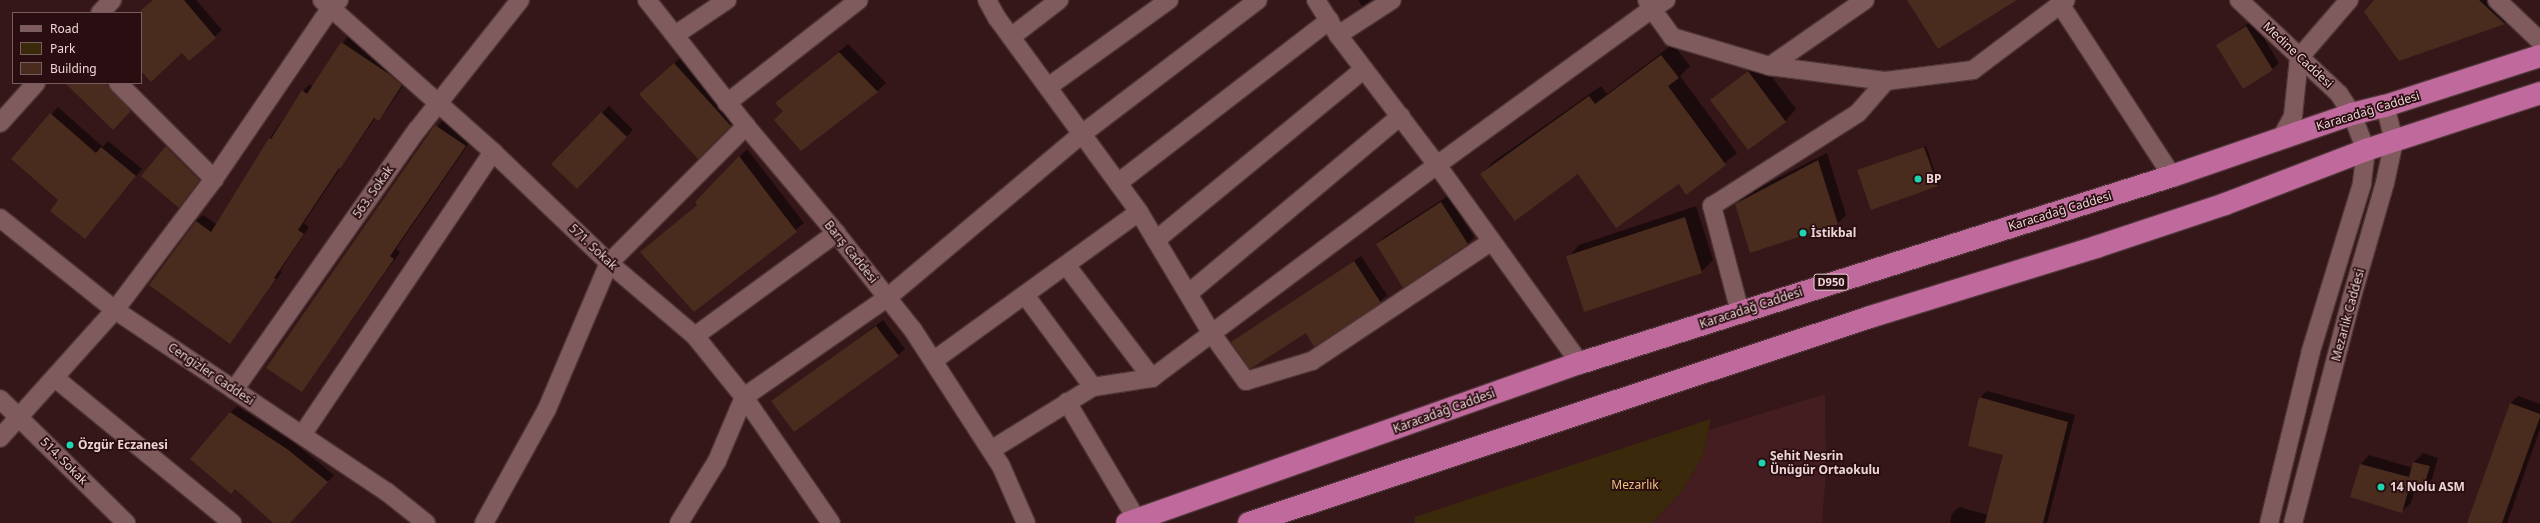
<!DOCTYPE html>
<meta charset="utf-8">
<style>
body{margin:0}
#map{position:relative;width:2540px;height:523px;overflow:hidden;background:#351619;font-family:"Noto Sans",sans-serif}
div>[style]{position:absolute}
.built>*{inset:0;background:#431d20}
.green>*{inset:0;background:#3a290a}
.shadow>*{inset:0;background:#0007}
.building>*{inset:0;background:#492c1d}
.roads{filter:drop-shadow(1px 0 #4d3536) drop-shadow(-1px 0 #4d3536) drop-shadow(0 1px #4d3536) drop-shadow(0 -1px #4d3536)}
.minor>*{height:18px;margin:-9px;padding:0 9px;transform-origin:9px;border-radius:9px;background:#805b5d}
.highway>*{height:22px;margin:-11px;padding:0 11px;transform-origin:11px;border-radius:11px;background:#bf699c}
.dots>*{width:11px;height:11px;translate:-50% -50%;box-sizing:border-box;border:2px solid #2a0d10;border-radius:50%}
span{translate:-50% -50%;white-space:nowrap;text-align:center;line-height:1.15;-webkit-text-stroke:3.5px #2a0d10;paint-order:stroke}
.shield-label span{padding:1px 3px;background:#2a0d10;border:1px solid;border-radius:3px;-webkit-text-stroke-width:0}
.shield-label{font-size:11px;color:#ebd5d6;font-weight:700}
.street-label{font-size:12px;color:#ebd5d6}
.poi-label{font-size:12px;color:#ebd5d6;font-weight:700}
.left{translate:0 -50%;text-align:left}
.park-label{font-size:12px;color:#edc37d}
.legend{position:absolute;left:12px;top:12px;width:130px;height:72px;box-sizing:border-box;background:#2a0d10;border:1px solid #775d5f;margin:0;padding:5px 7px;list-style:none;font-size:12px;color:#ebd5d6}
.legend li{display:flex;align-items:center;gap:8px;height:20px}
.legend b{width:20px;border:1px solid #775d5f}
</style>
<div id="map">
<div class="built">
<i style="clip-path:polygon(1825px 394px,1826px 472px,1822px 523px,1652px 523px,1683px 490px,1703px 455px,1709px 430px)"></i>
</div>
<div class="green">
<i style="clip-path:polygon(1711px 419px,1703px 455px,1683px 490px,1652px 523px,1415px 523px,1415px 517px)"></i>
</div>
<div class="shadow">
<i style="clip-path:polygon(156px 0,196px 0,222px 30px,189px 59px,183px 51px,141px 70px,141px 14px)"></i>
<i style="clip-path:polygon(1358px 0,1371px 0,1362px 6px)"></i>
<i style="clip-path:polygon(2375px 0,2488px 0,2509px 19px,2505px 23px,2399px 60px)"></i>
<i style="clip-path:polygon(2253px 20px,2279px 63px,2273px 69px,2217px 45px)"></i>
<i style="clip-path:polygon(348px 36px,396px 67px,408px 78px,385px 113px,379px 119px,376px 117px,341px 167px,304px 223px,309px 227px,280px 271px,282px 272px,230px 342px,196px 221px,203px 215px,216px 224px,270px 138px,303px 91px,310px 84px,313px 87px)"></i>
<i style="clip-path:polygon(848px 44px,886px 83px,877px 92px,784px 111px,776px 103px)"></i>
<i style="clip-path:polygon(1673px 44px,1690px 66px,1680px 76px,1737px 153px,1687px 193px,1679px 183px,1578px 172px,1482px 174px,1493px 162px,1601px 86px,1607px 94px)"></i>
<i style="clip-path:polygon(681px 57px,737px 119px,698px 158px,647px 87px)"></i>
<i style="clip-path:polygon(1760px 61px,1796px 109px,1785px 121px,1712px 100px)"></i>
<i style="clip-path:polygon(71px 83px,118px 83px,137px 104px,113px 129px)"></i>
<i style="clip-path:polygon(609px 106px,633px 130px,577px 188px,552px 164px)"></i>
<i style="clip-path:polygon(58px 107px,103px 147px,108px 141px,142px 169px,85px 238px,60px 200px,12px 159px)"></i>
<i style="clip-path:polygon(443px 119px,472px 139px,396px 249px,400px 252px,302px 391px,267px 367px)"></i>
<i style="clip-path:polygon(173px 140px,206px 173px,179px 207px,142px 176px)"></i>
<i style="clip-path:polygon(1926px 146px,1939px 184px,1937px 186px,1859px 171px)"></i>
<i style="clip-path:polygon(747px 149px,804px 223px,694px 311px,641px 252px,698px 204px,696px 202px)"></i>
<i style="clip-path:polygon(1827px 153px,1846px 215px,1838px 223px,1736px 204px,1745px 195px)"></i>
<i style="clip-path:polygon(1448px 196px,1474px 237px,1467px 244px,1377px 244px,1384px 237px)"></i>
<i style="clip-path:polygon(1696px 206px,1713px 260px,1701px 272px,1568px 257px,1579px 245px)"></i>
<i style="clip-path:polygon(1361px 256px,1387px 295px,1380px 302px,1306px 332px,1232px 343px)"></i>
<i style="clip-path:polygon(883px 320px,905px 349px,898px 355px,773px 402px)"></i>
<i style="clip-path:polygon(1987px 391px,2075px 415px,2047px 523px,1950px 523px,1952px 514px,1959px 507px,1988px 515px,2005px 454px,1980px 398px)"></i>
<i style="clip-path:polygon(2518px 396px,2540px 404px,2540px 429px,2507px 523px,2468px 523px,2510px 404px)"></i>
<i style="clip-path:polygon(237px 406px,293px 442px,334px 475px,289px 523px,275px 523px,230px 413px)"></i>
<i style="clip-path:polygon(2423px 453px,2438px 458px,2432px 479px,2423px 488px,2416px 485px,2411px 503px,2402px 511px,2351px 497px,2361px 464px,2369px 455px,2413px 468px,2414px 462px)"></i>
</div>
<div class="building">
<i style="clip-path:polygon(153px 0,184px 0,216px 38px,189px 61px,182px 53px,151px 82px,141px 71px,141px 10px)"></i>
<i style="clip-path:polygon(1907px 0,2017px 0,1938px 49px)"></i>
<i style="clip-path:polygon(2374px 0,2479px 0,2505px 24px,2399px 61px,2364px 12px)"></i>
<i style="clip-path:polygon(2246px 26px,2273px 70px,2243px 89px,2216px 45px)"></i>
<i style="clip-path:polygon(341px 42px,389px 74px,402px 85px,379px 121px,374px 118px,340px 169px,339px 168px,298px 230px,304px 234px,274px 278px,276px 279px,230px 344px,149px 285px,196px 221px,211px 232px,269px 138px,271px 139px,302px 90px,307px 94px)"></i>
<i style="clip-path:polygon(839px 52px,878px 92px,801px 151px,774px 120px,783px 111px,775px 103px)"></i>
<i style="clip-path:polygon(1661px 55px,1679px 78px,1668px 86px,1726px 165px,1686px 195px,1679px 184px,1616px 228px,1578px 174px,1515px 221px,1480px 174px,1589px 96px,1595px 104px)"></i>
<i style="clip-path:polygon(674px 63px,731px 126px,698px 159px,639px 94px)"></i>
<i style="clip-path:polygon(1748px 71px,1786px 122px,1748px 150px,1710px 100px)"></i>
<i style="clip-path:polygon(65px 83px,106px 83px,131px 111px,113px 130px)"></i>
<i style="clip-path:polygon(601px 112px,627px 137px,577px 189px,551px 164px)"></i>
<i style="clip-path:polygon(50px 113px,96px 153px,101px 147px,136px 176px,85px 239px,50px 211px,58px 200px,11px 159px)"></i>
<i style="clip-path:polygon(435px 125px,466px 146px,390px 256px,394px 259px,302px 392px,266px 368px)"></i>
<i style="clip-path:polygon(166px 146px,200px 180px,179px 208px,141px 176px)"></i>
<i style="clip-path:polygon(1924px 147px,1938px 186px,1871px 210px,1857px 170px)"></i>
<i style="clip-path:polygon(739px 156px,797px 232px,694px 312px,640px 252px,697px 205px,695px 202px)"></i>
<i style="clip-path:polygon(1818px 160px,1838px 224px,1750px 253px,1735px 204px)"></i>
<i style="clip-path:polygon(1441px 202px,1468px 244px,1403px 288px,1376px 244px)"></i>
<i style="clip-path:polygon(1685px 217px,1702px 273px,1584px 312px,1566px 256px)"></i>
<i style="clip-path:polygon(1354px 261px,1381px 303px,1314px 347px,1306px 333px,1250px 369px,1231px 342px)"></i>
<i style="clip-path:polygon(876px 326px,899px 356px,794px 432px,771px 401px)"></i>
<i style="clip-path:polygon(1979px 397px,2068px 422px,2043px 523px,1985px 523px,2003px 455px,1968px 446px)"></i>
<i style="clip-path:polygon(2510px 403px,2540px 414px,2540px 417px,2502px 523px,2467px 523px)"></i>
<i style="clip-path:polygon(230px 412px,287px 449px,328px 482px,290px 523px,273px 523px,235px 489px,231px 494px,190px 459px)"></i>
<i style="clip-path:polygon(2413px 462px,2430px 466px,2423px 489px,2410px 485px,2402px 513px,2350px 497px,2360px 464px,2409px 477px)"></i>
</div>
<div class="roads">
<div class="minor">
<i style="left:322px;top:0;width:229px;rotate:41.6deg"></i>
<i style="left:493px;top:152px;width:161px;rotate:43.7deg"></i>
<i style="left:609px;top:263px;width:113px;rotate:40.3deg"></i>
<i style="left:695px;top:336px;width:78px;rotate:51.2deg"></i>
<i style="left:744px;top:397px;width:153px;rotate:55.4deg"></i>
<i style="left:647px;top:0;width:160px;rotate:51.8deg"></i>
<i style="left:746px;top:126px;width:140px;rotate:49.9deg"></i>
<i style="left:836px;top:233px;width:124px;rotate:51.6deg"></i>
<i style="left:913px;top:330px;width:162px;rotate:57.1deg"></i>
<i style="left:1001px;top:466px;width:62px;rotate:66.3deg"></i>
<i style="left:987px;top:0;width:21px;rotate:61deg"></i>
<i style="left:997px;top:18px;width:144px;rotate:53.8deg"></i>
<i style="left:1082px;top:134px;width:221px;rotate:-37.3deg"></i>
<i style="left:1316px;top:0;width:41px;rotate:57.8deg"></i>
<i style="left:1338px;top:35px;width:163px;rotate:52.7deg"></i>
<i style="left:1437px;top:165px;width:244px;rotate:54.2deg"></i>
<i style="left:1647px;top:0;width:10px;rotate:61deg"></i>
<i style="left:1652px;top:9px;width:17px;rotate:-33deg"></i>
<i style="left:1865px;top:0;width:116px;rotate:145.2deg"></i>
<i style="left:1770px;top:66px;width:117px;rotate:7.4deg"></i>
<i style="left:1886px;top:81px;width:88px;rotate:-7.2deg"></i>
<i style="left:1973px;top:70px;width:116px;rotate:-37deg"></i>
<i style="left:2239px;top:0;width:137px;rotate:43.2deg"></i>
<i style="left:2339px;top:94px;width:24px;rotate:57deg"></i>
<i style="left:2352px;top:114px;width:39px;rotate:69deg"></i>
<i style="left:2366px;top:150px;width:34px;rotate:97deg"></i>
<i style="left:2362px;top:184px;width:175px;rotate:107deg"></i>
<i style="left:2311px;top:351px;width:177px;rotate:103.7deg"></i>
<i style="left:2497px;top:0;width:59px;rotate:43.6deg"></i>
<i style="left:2060px;top:4px;width:205px;rotate:56.9deg"></i>
<i style="left:100px;top:13px;width:18px;rotate:-47deg"></i>
<i style="left:675px;top:35px;width:63px;rotate:-33.9deg"></i>
<i style="left:1338px;top:35px;width:64px;rotate:-32.9deg"></i>
<i style="left:1011px;top:37px;width:61px;rotate:-37.6deg"></i>
<i style="left:2299px;top:58px;width:77px;rotate:-49.2deg"></i>
<i style="left:118px;top:83px;width:136px;rotate:45deg"></i>
<i style="left:1048px;top:87px;width:149px;rotate:-35.7deg"></i>
<i style="left:727px;top:103px;width:167px;rotate:-38deg"></i>
<i style="left:0;top:123px;width:54px;rotate:-48deg"></i>
<i style="left:2281px;top:138px;width:25px;rotate:-61deg"></i>
<i style="left:2293px;top:116px;width:58px;rotate:-84.1deg"></i>
<i style="left:1118px;top:183px;width:267px;rotate:-37.6deg"></i>
<i style="left:0;top:218px;width:147px;rotate:38.7deg"></i>
<i style="left:115px;top:310px;width:327px;rotate:33.8deg"></i>
<i style="left:387px;top:492px;width:50px;rotate:38.5deg"></i>
<i style="left:1156px;top:240px;width:269px;rotate:-39.4deg"></i>
<i style="left:1066px;top:265px;width:142px;rotate:52.7deg"></i>
<i style="left:1189px;top:293px;width:276px;rotate:-39.9deg"></i>
<i style="left:1025px;top:295px;width:114px;rotate:53.5deg"></i>
<i style="left:1740px;top:312px;width:110px;rotate:-104.8deg"></i>
<i style="left:1712px;top:206px;width:173px;rotate:-32.5deg"></i>
<i style="left:1858px;top:113px;width:43px;rotate:-48.8deg"></i>
<i style="left:695px;top:336px;width:175px;rotate:-36.1deg"></i>
<i style="left:933px;top:361px;width:254px;rotate:-35.9deg"></i>
<i style="left:55px;top:378px;width:229px;rotate:39.3deg"></i>
<i style="left:234px;top:390px;width:318px;rotate:-54.9deg"></i>
<i style="left:417px;top:130px;width:166px;rotate:-51.6deg"></i>
<i style="left:0;top:399px;width:177px;rotate:44.5deg"></i>
<i style="left:1067px;top:402px;width:137px;rotate:59.3deg"></i>
<i style="left:302px;top:435px;width:341px;rotate:-56deg"></i>
<i style="left:0;top:438px;width:172px;rotate:-48.1deg"></i>
<i style="left:115px;top:310px;width:164px;rotate:-52.9deg"></i>
<i style="left:214px;top:179px;width:206px;rotate:-55.7deg"></i>
<i style="left:330px;top:9px;width:13px;rotate:-45deg"></i>
<i style="left:991px;top:450px;width:120px;rotate:-31.7deg"></i>
<i style="left:1093px;top:387px;width:60px;rotate:-8.7deg"></i>
<i style="left:1152px;top:378px;width:356px;rotate:-36.8deg"></i>
<i style="left:1437px;top:165px;width:266px;rotate:-36deg"></i>
<i style="left:1652px;top:9px;width:34px;rotate:54deg"></i>
<i style="left:1672px;top:37px;width:102px;rotate:16.5deg"></i>
<i style="left:484px;top:523px;width:130px;rotate:-61.1deg"></i>
<i style="left:547px;top:409px;width:159px;rotate:-67deg"></i>
<i style="left:609px;top:263px;width:194px;rotate:-45deg"></i>
<i style="left:679px;top:523px;width:73px;rotate:-58.5deg"></i>
<i style="left:717px;top:461px;width:69px;rotate:-67.1deg"></i>
<i style="left:744px;top:397px;width:174px;rotate:-34.7deg"></i>
<i style="left:887px;top:298px;width:255px;rotate:-40.1deg"></i>
<i style="left:1082px;top:134px;width:97px;rotate:53.8deg"></i>
<i style="left:1139px;top:212px;width:142px;rotate:59.1deg"></i>
<i style="left:1212px;top:334px;width:58px;rotate:54.1deg"></i>
<i style="left:1246px;top:381px;width:69px;rotate:-16.9deg"></i>
<i style="left:1312px;top:361px;width:216px;rotate:-33.7deg"></i>
<i style="left:2293px;top:523px;width:230px;rotate:-75.4deg"></i>
<i style="left:2351px;top:300px;width:122px;rotate:-73.8deg"></i>
<i style="left:2385px;top:183px;width:43px;rotate:-77.9deg"></i>
<i style="left:2394px;top:141px;width:36px;rotate:-104deg"></i>
</div>
<div class="highway">
<i style="left:1127px;top:523px;width:480px;rotate:-19.5deg"></i>
<i style="left:1580px;top:363px;width:621px;rotate:-17.53deg"></i>
<i style="left:2172px;top:176px;width:190px;rotate:-19deg"></i>
<i style="left:2352px;top:114px;width:34px;rotate:-14deg"></i>
<i style="left:2385px;top:106px;width:163px;rotate:-17.9deg"></i>
<i style="left:1249px;top:523px;width:654px;rotate:-18.35deg"></i>
<i style="left:1870px;top:317px;width:237px;rotate:-17.2deg"></i>
<i style="left:2096px;top:247px;width:136px;rotate:-18.4deg"></i>
<i style="left:2225px;top:204px;width:151px;rotate:-21deg"></i>
<i style="left:2366px;top:150px;width:183px;rotate:-18.1deg"></i>
</div>
</div>
<div class="dots">
<i style="left:1918px;top:179px;background:#1fd5b0"></i>
<i style="left:1803px;top:233px;background:#1fd5b0"></i>
<i style="left:70px;top:445px;background:#1fd5b0"></i>
<i style="left:1762px;top:463px;background:#1fd5b0"></i>
<i style="left:2381px;top:487px;background:#1fd5b0"></i>
</div>
<div class="shield-label">
<span style="left:1831px;top:282px">D950</span>
</div>
<div class="street-label">
<span style="left:2298px;top:55px;rotate:43deg">Medine Caddesi</span>
<span style="left:2368px;top:111px;rotate:-17deg">Karacadağ Caddesi</span>
<span style="left:373px;top:192px;rotate:-55deg">563. Sokak</span>
<span style="left:2060px;top:211px;rotate:-17deg">Karacadağ Caddesi</span>
<span style="left:593px;top:247px;rotate:43deg">571. Sokak</span>
<span style="left:851px;top:252px;rotate:51deg">Barış Caddesi</span>
<span style="left:1751px;top:308px;rotate:-18deg">Karacadağ Caddesi</span>
<span style="left:2348px;top:315px;rotate:-75deg">Mezarlık Caddesi</span>
<span style="left:211px;top:374px;rotate:34deg">Cengizler Caddesi</span>
<span style="left:1444px;top:411px;rotate:-20deg">Karacadağ Caddesi</span>
<span style="left:64px;top:461px;rotate:45deg">514. Sokak</span>
</div>
<div class="poi-label">
<span class="left" style="left:1926px;top:179px">BP</span>
<span class="left" style="left:1811px;top:233px">İstikbal</span>
<span class="left" style="left:78px;top:445px">Özgür Eczanesi</span>
<span class="left" style="left:1770px;top:463px">Şehit Nesrin<br>Ünügür Ortaokulu</span>
<span class="left" style="left:2390px;top:487px">14 Nolu ASM</span>
</div>
<div class="park-label">
<span style="left:1635px;top:485px">Mezarlık</span>
</div>
<ul class="legend">
<li><b style="height:5px;background:#805b5d"></b>Road</li>
<li><b style="height:11px;background:#3a290a"></b>Park</li>
<li><b style="height:11px;background:#492c1d"></b>Building</li>
</ul>
</div>
